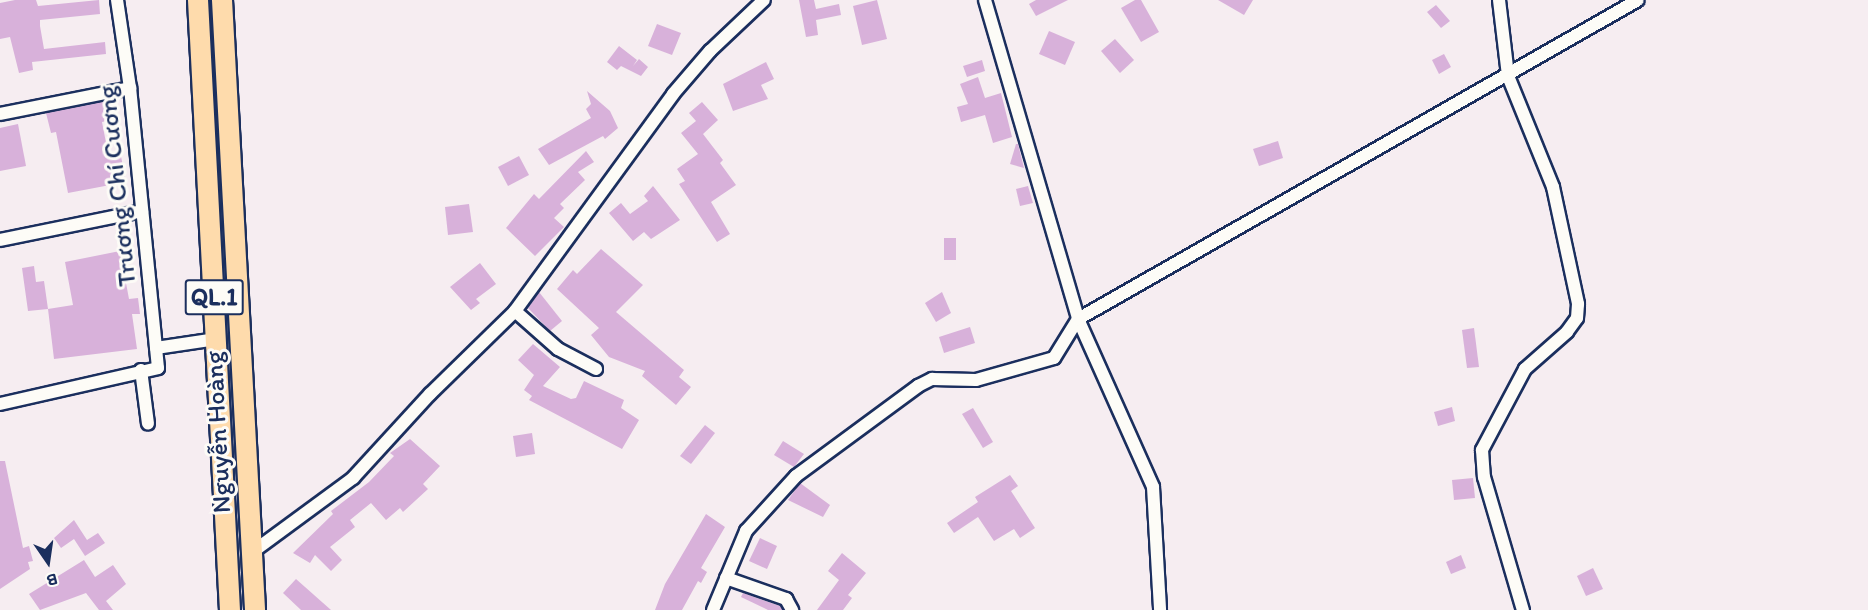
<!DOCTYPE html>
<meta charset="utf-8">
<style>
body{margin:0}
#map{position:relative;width:1868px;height:610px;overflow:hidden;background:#f6edf1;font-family:Itim,sans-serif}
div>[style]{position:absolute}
.building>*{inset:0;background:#d8b1da}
.roads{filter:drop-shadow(2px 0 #1b2f5e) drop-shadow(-2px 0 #1b2f5e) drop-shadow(0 2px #1b2f5e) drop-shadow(0 -2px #1b2f5e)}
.minor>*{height:12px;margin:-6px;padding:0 6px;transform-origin:6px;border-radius:6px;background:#fdfcf7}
.trunk>*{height:20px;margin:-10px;padding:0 10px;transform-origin:10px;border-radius:10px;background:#fedbac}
span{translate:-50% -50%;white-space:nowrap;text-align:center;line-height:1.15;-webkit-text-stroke:6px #fdfcf7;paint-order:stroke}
.shield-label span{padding:2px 4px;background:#fdfcf7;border:2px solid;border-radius:4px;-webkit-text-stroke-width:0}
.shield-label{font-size:24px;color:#1b2f5e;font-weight:700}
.street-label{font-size:26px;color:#1b2f5e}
.north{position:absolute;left:18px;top:532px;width:60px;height:60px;-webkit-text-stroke:4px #fdfcf7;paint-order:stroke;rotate:167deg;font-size:16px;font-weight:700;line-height:24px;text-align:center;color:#1b2f5e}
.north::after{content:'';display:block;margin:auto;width:21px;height:27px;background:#1b2f5e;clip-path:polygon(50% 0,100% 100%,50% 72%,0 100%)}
</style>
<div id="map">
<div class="building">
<i style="clip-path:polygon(15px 0,36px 0,38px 6px,99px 0,100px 14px,40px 20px,40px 26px,44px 49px,105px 42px,106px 54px,32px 62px,33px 70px,19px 73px,10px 37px,0 39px,0 3px)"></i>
<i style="clip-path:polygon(799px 0,814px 0,816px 9px,839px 4px,841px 15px,816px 20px,818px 35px,806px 37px)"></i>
<i style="clip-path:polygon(877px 0,887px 39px,862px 45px,853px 6px)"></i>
<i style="clip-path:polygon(1036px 0,1068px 0,1036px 16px,1029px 4px)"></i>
<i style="clip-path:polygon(1135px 0,1141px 0,1159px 32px,1141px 42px,1121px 8px)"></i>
<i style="clip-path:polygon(1218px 0,1253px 0,1244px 15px)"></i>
<i style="clip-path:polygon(1436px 5px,1450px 21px,1441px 28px,1427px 12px)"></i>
<i style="clip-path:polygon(657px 24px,681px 33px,672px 55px,648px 46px)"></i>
<i style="clip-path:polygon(1049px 31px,1075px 42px,1065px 65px,1039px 54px)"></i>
<i style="clip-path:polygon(1115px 39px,1134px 60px,1120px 73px,1101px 51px)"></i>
<i style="clip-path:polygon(619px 46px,637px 60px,633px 66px,639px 59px,648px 67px,641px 76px,621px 66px,617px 70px,607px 62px)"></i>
<i style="clip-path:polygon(1444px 54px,1451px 67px,1439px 74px,1432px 60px)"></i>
<i style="clip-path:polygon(982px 60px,985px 71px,967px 77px,963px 66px)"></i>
<i style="clip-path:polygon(766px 62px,774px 79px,761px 85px,768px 99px,733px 111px,723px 84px)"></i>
<i style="clip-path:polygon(978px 77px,985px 98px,1001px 93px,1012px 137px,993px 143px,985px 115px,961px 122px,957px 107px,968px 104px,960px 84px)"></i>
<i style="clip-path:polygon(587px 91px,610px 111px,618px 128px,605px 139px,603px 136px,549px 165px,538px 149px,591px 118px,586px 109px,591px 104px)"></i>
<i style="clip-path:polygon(107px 101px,111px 120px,102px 122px,108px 153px,120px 151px,126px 182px,68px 193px,56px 132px,51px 133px,46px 113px)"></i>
<i style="clip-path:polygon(702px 102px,718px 120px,703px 134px,723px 160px,720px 163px,736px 185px,711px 202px,730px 234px,717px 242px,679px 184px,685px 181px,677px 169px,698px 154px,681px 133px,696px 121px,689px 113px)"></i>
<i style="clip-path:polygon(18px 124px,26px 166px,0 171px,0 128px)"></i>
<i style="clip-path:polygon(1278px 141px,1283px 158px,1259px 166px,1253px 149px)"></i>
<i style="clip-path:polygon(1016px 144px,1018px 144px,1024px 168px,1010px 164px)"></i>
<i style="clip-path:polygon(586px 151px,594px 162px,578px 172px,585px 180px,560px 204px,564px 208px,554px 218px,564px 227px,535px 256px,506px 228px,534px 194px,539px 199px)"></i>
<i style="clip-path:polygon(519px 156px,529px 175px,508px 186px,498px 167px)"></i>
<i style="clip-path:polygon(653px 186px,680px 220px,651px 239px,644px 232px,633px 241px,609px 213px,621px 203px,630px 214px,648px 201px,644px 196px)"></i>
<i style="clip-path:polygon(1028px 186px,1033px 203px,1020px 206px,1016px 189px)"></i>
<i style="clip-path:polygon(469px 204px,473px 232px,448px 235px,445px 207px)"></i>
<i style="clip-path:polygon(944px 238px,956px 238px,956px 260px,944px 260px)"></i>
<i style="clip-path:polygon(601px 249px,643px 285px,616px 312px,684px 370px,679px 377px,691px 387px,676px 405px,642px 376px,645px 371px,609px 357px,591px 335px,599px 328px,557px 289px,573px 270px,577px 274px)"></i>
<i style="clip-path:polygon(120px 251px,129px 299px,138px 298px,140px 314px,132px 314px,137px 349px,54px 359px,48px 309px,73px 305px,65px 262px)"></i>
<i style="clip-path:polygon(480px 263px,496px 284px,476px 299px,480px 303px,471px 310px,450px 287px)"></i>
<i style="clip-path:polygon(34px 266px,36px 282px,44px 281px,48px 309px,28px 311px,22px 268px)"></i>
<i style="clip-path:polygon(539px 292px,562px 321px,550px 331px,528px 308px)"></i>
<i style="clip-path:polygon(942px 292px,951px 313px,936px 322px,925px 303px)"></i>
<i style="clip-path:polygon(970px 327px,975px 343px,944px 353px,939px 337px)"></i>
<i style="clip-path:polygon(1474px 328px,1479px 367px,1467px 368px,1462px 330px)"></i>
<i style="clip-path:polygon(533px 344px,560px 367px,543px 386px,571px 399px,576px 398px,584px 381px,624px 400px,621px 408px,639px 420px,622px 449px,529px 400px,532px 396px,524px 390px,534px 375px,518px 360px)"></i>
<i style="clip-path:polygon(1452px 407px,1455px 421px,1438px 426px,1434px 412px)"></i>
<i style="clip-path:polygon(973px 408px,993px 442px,983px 448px,962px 414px)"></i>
<i style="clip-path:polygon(705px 425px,715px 433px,691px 464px,680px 456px)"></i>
<i style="clip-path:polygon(532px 433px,535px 454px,516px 457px,513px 436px)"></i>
<i style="clip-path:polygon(410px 439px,440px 466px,423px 484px,428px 489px,403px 512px,400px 508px,386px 520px,371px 503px,350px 520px,355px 527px,330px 547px,342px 560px,331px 571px,315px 555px,310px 563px,293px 553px,333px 514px,331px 511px,369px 482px,394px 456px,390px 453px)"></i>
<i style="clip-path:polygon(783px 441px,804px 454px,794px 467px,774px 455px)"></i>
<i style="clip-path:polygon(0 461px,5px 461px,23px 548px,29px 546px,33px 561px,28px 562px,30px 569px,0 589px)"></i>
<i style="clip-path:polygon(1010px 475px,1018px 486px,1011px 491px,1035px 528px,1020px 538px,1014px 529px,994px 541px,978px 517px,954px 533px,947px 523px,978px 502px,975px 497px)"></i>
<i style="clip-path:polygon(1473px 478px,1475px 498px,1454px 500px,1452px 480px)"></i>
<i style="clip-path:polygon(800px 483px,830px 505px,823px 517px,788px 500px)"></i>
<i style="clip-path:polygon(706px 514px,725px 527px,701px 568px,707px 572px,701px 583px,698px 581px,682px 610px,655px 610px,665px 584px)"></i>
<i style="clip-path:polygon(74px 520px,87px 540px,98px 533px,105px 543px,85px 556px,74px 539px,61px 548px,54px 538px)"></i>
<i style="clip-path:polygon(760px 538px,777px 546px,767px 569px,749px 561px)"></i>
<i style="clip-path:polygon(842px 553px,866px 573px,848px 595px,852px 598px,843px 610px,817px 610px,839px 580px,828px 571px)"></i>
<i style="clip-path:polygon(1461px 555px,1466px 568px,1451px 574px,1446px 562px)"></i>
<i style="clip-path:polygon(84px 560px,95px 577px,113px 565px,126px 584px,106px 601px,113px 610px,99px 610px,86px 593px,40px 610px,29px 594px)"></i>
<i style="clip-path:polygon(1593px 568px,1603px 589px,1586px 596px,1577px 576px)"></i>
<i style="clip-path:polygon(296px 579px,331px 610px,301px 610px,283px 593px)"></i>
<i style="clip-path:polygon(743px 593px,780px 606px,783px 610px,768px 610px,741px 597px)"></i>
</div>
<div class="roads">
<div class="minor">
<i style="left:985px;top:0;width:332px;rotate:73.7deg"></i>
<i style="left:1078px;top:319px;width:184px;rotate:65.9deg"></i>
<i style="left:1153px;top:487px;width:123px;rotate:86.7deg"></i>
<i style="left:1499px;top:0;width:77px;rotate:83.2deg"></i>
<i style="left:1508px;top:76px;width:120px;rotate:67.9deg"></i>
<i style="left:1553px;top:187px;width:120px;rotate:77.9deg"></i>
<i style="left:1578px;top:304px;width:14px;rotate:94deg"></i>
<i style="left:1577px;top:318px;width:17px;rotate:126deg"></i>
<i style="left:1567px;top:332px;width:56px;rotate:138.6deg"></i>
<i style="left:1525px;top:369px;width:92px;rotate:118deg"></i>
<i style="left:1482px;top:450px;width:27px;rotate:86deg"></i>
<i style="left:1484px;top:477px;width:139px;rotate:73.7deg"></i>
<i style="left:0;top:114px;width:133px;rotate:-11.3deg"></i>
<i style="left:0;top:240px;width:145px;rotate:-11.5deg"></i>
<i style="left:515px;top:311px;width:57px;rotate:41.5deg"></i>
<i style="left:558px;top:349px;width:43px;rotate:27.8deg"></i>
<i style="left:156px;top:348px;width:61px;rotate:-8.5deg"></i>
<i style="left:141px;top:370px;width:54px;rotate:82.6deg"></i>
<i style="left:0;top:404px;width:162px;rotate:-12.8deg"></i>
<i style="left:158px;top:368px;width:281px;rotate:-95.7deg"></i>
<i style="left:130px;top:88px;width:89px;rotate:-98.4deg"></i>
<i style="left:251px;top:553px;width:127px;rotate:-36.3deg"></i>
<i style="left:353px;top:478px;width:114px;rotate:-47.5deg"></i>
<i style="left:430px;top:394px;width:119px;rotate:-44.3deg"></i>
<i style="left:515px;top:311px;width:268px;rotate:-53.9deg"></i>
<i style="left:673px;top:94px;width:57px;rotate:-49.3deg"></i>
<i style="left:710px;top:51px;width:74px;rotate:-43.4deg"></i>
<i style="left:726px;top:578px;width:64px;rotate:19.3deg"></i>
<i style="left:786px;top:599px;width:13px;rotate:61deg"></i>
<i style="left:713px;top:610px;width:86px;rotate:-67.3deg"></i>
<i style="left:746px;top:531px;width:74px;rotate:-47.7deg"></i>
<i style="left:796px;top:476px;width:152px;rotate:-36.4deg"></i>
<i style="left:918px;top:386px;width:16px;rotate:-27deg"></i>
<i style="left:932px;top:379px;width:44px;rotate:1.3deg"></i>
<i style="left:976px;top:380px;width:81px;rotate:-15.8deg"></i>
<i style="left:1054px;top:358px;width:46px;rotate:-58.4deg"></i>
<i style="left:1078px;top:319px;width:644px;rotate:-29.67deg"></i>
</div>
<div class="trunk">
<i style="left:198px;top:0;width:611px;rotate:87deg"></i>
<i style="left:222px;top:0;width:611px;rotate:86.9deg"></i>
</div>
</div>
<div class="shield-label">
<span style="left:214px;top:297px">QL.1</span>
</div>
<div class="street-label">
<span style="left:117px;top:186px;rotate:-96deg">Trương Chí Cương</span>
<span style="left:218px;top:432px;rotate:-93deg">Nguyễn Hoàng</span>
</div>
<div class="north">B</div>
</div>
